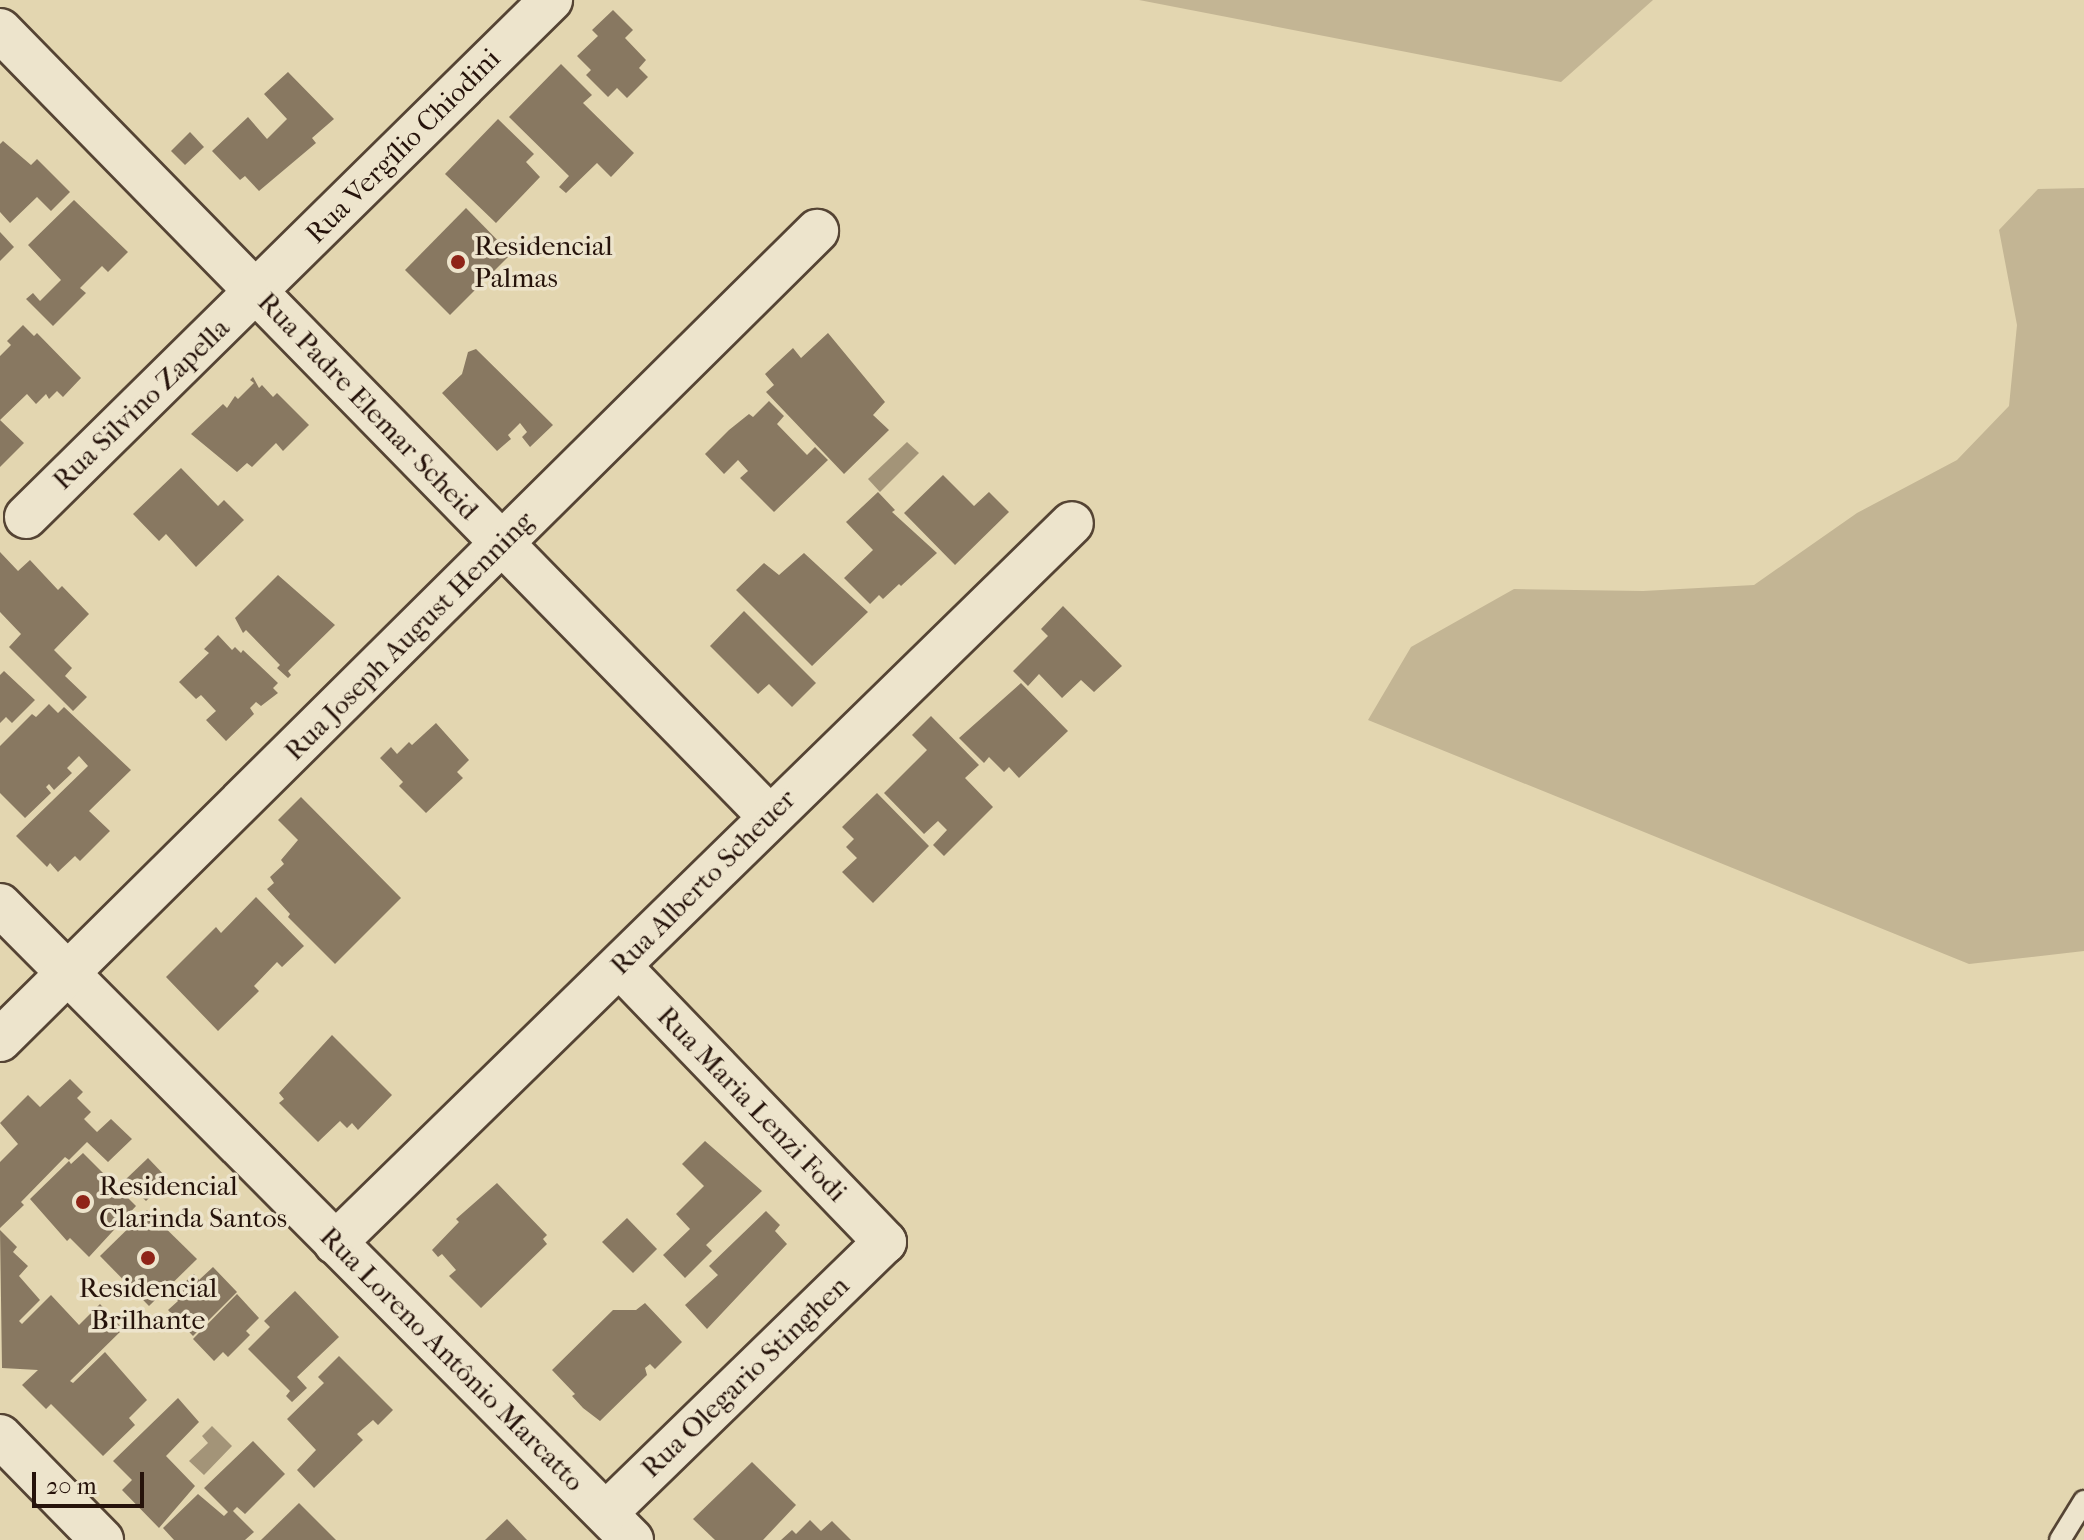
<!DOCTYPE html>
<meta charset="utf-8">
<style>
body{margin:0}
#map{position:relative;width:2084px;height:1540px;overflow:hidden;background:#e3d6b0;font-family:"IM FELL French Canon",serif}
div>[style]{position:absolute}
.green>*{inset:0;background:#c3b594}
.water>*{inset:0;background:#a39478}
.building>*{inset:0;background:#887861}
.roads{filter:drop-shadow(2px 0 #554434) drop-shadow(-2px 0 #554434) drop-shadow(0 2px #554434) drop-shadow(0 -2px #554434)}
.service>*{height:20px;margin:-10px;padding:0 10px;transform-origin:10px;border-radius:10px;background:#ede4cc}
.minor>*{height:42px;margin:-21px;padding:0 21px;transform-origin:21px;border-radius:21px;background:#ede4cc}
.dots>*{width:22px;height:22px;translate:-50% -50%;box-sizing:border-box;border:4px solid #ede4cc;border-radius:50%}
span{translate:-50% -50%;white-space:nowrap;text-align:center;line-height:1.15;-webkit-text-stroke:7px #ede4cc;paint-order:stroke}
.street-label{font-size:28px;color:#26130b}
.poi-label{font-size:28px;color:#26130b}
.left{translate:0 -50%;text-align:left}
.scale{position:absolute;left:32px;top:1472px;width:112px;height:36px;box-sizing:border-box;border:4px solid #26130b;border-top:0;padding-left:10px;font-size:24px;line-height:28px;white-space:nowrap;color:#26130b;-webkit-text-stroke:6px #ede4cc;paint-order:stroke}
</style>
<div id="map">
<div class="green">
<i style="clip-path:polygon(1139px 0,1653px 0,1561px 82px)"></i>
<i style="clip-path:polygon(2084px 188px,2084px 951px,1969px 964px,1368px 720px,1411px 647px,1514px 589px,1643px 591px,1754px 585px,1857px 513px,1957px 460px,2009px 406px,2017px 325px,1999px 230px,2038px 189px)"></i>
</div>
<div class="water">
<i style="clip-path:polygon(907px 442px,919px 453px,880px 492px,868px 479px)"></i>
<i style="clip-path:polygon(212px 1426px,232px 1446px,204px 1475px,189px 1461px,208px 1443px,202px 1436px)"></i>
</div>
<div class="building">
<i style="clip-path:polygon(613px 10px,633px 30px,625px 38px,646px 60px,639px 68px,648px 77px,627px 98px,617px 88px,608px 97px,586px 75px,591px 70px,577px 56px,598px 36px,592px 30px)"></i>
<i style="clip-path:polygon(561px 64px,592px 95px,583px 103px,634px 153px,611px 177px,597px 163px,566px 193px,559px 187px,569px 176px,509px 117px)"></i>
<i style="clip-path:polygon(288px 72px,334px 119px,312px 138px,316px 143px,259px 191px,245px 176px,240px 180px,212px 151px,248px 117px,267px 139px,287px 119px,264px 94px)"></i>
<i style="clip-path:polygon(498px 119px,534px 154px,526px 162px,540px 177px,496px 223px,445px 174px)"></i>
<i style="clip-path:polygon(190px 132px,204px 147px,185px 165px,171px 151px)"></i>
<i style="clip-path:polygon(3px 141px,31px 165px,37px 159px,70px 192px,51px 211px,37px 197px,10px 223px,0 212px,0 144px)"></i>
<i style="clip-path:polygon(74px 200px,128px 252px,108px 272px,102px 266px,80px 288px,86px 293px,53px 326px,26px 299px,33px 293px,40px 301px,61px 280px,28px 245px)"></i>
<i style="clip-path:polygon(466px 208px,511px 254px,450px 315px,405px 270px)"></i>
<i style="clip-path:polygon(0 232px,14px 247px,0 261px)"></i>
<i style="clip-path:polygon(23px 325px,34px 336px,37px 333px,81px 378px,63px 397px,57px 391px,49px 399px,46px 394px,36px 404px,27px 394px,0 420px,24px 443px,0 467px,0 356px,11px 345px,7px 341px)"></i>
<i style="clip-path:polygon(828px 333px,885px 402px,873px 415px,889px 430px,844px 474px,766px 392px,774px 385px,765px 374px,793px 348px,801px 358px)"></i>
<i style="clip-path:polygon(476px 349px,553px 425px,530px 447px,522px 437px,527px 432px,520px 423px,508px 435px,511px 439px,497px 451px,442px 393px,462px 374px,468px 352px)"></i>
<i style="clip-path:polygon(253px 377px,259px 388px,262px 385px,273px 397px,277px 393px,309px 425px,283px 451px,276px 443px,252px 467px,247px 463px,237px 472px,191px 434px,223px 404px,227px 408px,235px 396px,238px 399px,254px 383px,250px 380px)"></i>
<i style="clip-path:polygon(769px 401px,784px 416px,777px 424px,807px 455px,815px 447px,828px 460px,774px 512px,740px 478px,748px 471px,738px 460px,724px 474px,705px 454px,729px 430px,749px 414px,753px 417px)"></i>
<i style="clip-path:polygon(181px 468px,218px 506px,224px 500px,244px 520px,196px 567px,166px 534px,159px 541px,133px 514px)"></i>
<i style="clip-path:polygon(943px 475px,974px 506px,989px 492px,1009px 512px,955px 565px,904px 513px)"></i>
<i style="clip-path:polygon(878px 492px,895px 510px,892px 512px,937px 553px,901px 586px,899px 584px,883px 599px,879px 595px,870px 604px,844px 578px,873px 550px,846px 522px)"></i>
<i style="clip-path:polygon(0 552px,18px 571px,30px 560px,58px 590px,62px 586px,89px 614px,54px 650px,72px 668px,65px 676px,87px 697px,73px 711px,9px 647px,21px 634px,0 612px)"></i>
<i style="clip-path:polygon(804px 553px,868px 612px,812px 666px,736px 590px,764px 563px,779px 575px)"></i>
<i style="clip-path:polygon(278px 575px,335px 625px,288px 671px,291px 675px,288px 678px,277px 668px,280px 665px,246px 630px,243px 633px,235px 618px)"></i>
<i style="clip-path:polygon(1063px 606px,1122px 666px,1094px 692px,1081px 680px,1062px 698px,1039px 674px,1028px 686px,1013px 671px,1048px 636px,1041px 629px)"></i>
<i style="clip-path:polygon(744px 611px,816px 683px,792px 707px,769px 684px,758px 694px,710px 646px)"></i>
<i style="clip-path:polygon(218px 635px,232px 650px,235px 647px,241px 653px,243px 650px,278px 683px,273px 688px,278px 693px,261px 706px,256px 702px,250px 708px,254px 714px,226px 741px,206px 720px,216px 711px,201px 695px,196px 699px,179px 682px,209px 653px,204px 649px)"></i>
<i style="clip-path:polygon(4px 671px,35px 700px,12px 723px,6px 717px,0 723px,0 675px)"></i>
<i style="clip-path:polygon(1021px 683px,1068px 731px,1019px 778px,1009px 767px,1004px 772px,989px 757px,984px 763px,959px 738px)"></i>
<i style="clip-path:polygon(49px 704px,58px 713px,64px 707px,131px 770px,89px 811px,110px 831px,80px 861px,75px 856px,58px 872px,50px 863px,47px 867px,16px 836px,88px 766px,79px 756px,67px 768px,72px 773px,54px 790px,49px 784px,46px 787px,51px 793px,25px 818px,0 793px,0 746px,32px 714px,36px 717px)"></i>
<i style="clip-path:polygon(931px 716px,979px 765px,965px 778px,993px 807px,944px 856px,933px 845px,947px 830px,938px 821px,924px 834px,884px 793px,927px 750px,912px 735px)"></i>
<i style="clip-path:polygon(436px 723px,469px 760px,457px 772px,463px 778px,426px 813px,399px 786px,403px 782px,380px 758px,391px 747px,397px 754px,409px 742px,412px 745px)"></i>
<i style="clip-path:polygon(877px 793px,929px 846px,873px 903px,842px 872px,857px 858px,846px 847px,854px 839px,842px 827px)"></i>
<i style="clip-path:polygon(301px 797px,401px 898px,335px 964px,288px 917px,290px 914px,267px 889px,274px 883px,270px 877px,284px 864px,281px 860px,298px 840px,278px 820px)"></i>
<i style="clip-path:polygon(256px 897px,304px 946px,282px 967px,277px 962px,254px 986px,259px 991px,218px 1031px,166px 977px,216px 927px,221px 933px)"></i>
<i style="clip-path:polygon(332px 1035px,392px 1095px,358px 1130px,352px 1123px,347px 1128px,340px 1121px,318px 1142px,279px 1103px,284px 1099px,279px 1093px)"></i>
<i style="clip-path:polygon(70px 1079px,83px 1092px,77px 1098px,91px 1112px,84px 1119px,97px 1132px,111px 1119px,132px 1139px,108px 1162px,87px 1142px,69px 1160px,65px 1157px,21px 1202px,24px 1205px,0 1228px,0 1162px,18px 1144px,0 1123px,28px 1095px,40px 1107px)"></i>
<i style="clip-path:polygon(705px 1141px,762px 1191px,706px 1245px,712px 1251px,685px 1278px,663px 1255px,690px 1229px,676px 1214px,704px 1186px,682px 1164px)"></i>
<i style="clip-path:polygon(83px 1153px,136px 1206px,89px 1257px,70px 1238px,67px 1241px,30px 1199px,69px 1161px,71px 1164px)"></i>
<i style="clip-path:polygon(148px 1158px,168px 1179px,146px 1201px,125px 1180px)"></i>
<i style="clip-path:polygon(497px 1183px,547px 1235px,543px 1239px,547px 1244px,481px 1308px,449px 1276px,456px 1270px,442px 1254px,438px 1257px,432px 1250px,459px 1222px,456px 1219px)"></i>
<i style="clip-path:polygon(147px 1210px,197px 1259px,149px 1306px,100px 1256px)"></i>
<i style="clip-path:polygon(766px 1211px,780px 1225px,775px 1231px,787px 1244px,707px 1329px,685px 1305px,718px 1275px,709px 1266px)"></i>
<i style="clip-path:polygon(627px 1218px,657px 1249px,633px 1273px,602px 1242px)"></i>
<i style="clip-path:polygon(0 1230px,17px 1247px,13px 1252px,28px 1266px,19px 1276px,40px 1300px,19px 1321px,22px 1324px,51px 1295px,79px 1325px,100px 1304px,123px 1329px,70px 1381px,73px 1383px,105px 1352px,147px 1400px,129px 1418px,135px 1425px,103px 1456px,51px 1404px,46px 1409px,22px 1385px,38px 1370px,2px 1368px)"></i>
<i style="clip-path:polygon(213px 1267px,237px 1292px,193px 1336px,168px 1310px,178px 1301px,172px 1294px,194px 1274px,199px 1280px)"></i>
<i style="clip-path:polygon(295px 1291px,339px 1337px,297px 1377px,307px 1388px,292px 1402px,286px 1396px,290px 1391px,248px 1349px,270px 1327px,264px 1321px)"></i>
<i style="clip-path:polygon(237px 1294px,259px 1318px,246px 1331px,250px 1335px,228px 1357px,223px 1352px,214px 1361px,193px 1339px)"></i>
<i style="clip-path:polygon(645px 1303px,682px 1342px,655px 1369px,650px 1364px,645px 1368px,647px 1375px,600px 1421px,583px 1408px,572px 1396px,575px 1394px,552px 1370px,613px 1310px,636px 1310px)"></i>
<i style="clip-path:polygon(339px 1356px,393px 1410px,378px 1425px,373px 1420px,357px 1434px,363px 1440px,314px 1488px,297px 1470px,316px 1450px,287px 1419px,324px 1383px,318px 1377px)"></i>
<i style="clip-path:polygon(178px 1398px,199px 1422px,166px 1456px,195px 1486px,159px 1528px,122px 1490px,132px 1480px,113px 1461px)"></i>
<i style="clip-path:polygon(253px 1441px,285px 1474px,245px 1514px,237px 1507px,233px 1511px,254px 1532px,245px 1540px,174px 1540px,163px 1528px,198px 1494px,224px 1516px,228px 1512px,204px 1488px)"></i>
<i style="clip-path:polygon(752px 1462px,796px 1505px,763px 1540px,715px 1540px,693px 1519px)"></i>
<i style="clip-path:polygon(299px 1503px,336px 1540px,261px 1540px)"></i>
<i style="clip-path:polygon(507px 1519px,527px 1540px,485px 1540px)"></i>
<i style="clip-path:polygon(810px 1520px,821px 1531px,832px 1521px,851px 1540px,781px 1540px,792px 1530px,796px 1534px)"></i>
</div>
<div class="roads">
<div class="service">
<i style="left:2060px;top:1540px;width:46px;rotate:-58.4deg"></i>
</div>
<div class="minor">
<i style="left:0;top:30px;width:1100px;rotate:45.63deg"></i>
<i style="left:26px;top:517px;width:737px;rotate:-44.56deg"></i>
<i style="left:0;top:905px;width:896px;rotate:45.14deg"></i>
<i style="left:0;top:1040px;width:1150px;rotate:-44.72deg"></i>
<i style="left:335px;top:1243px;width:1030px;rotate:-44.33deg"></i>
<i style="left:0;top:1436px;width:146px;rotate:45.6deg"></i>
<i style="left:606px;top:1513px;width:389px;rotate:-44.2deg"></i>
<i style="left:885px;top:1242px;width:383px;rotate:-133.9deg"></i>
</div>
</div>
<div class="dots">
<i style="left:458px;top:262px;background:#8f2418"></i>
<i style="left:83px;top:1202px;background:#8f2418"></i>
<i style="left:148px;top:1258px;background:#8f2418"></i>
</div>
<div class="street-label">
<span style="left:403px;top:146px;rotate:-45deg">Rua Vergílio Chiodini</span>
<span style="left:141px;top:404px;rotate:-44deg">Rua Silvino Zapella</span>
<span style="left:368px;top:406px;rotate:46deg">Rua Padre Elemar Scheid</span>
<span style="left:409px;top:636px;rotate:-45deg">Rua Joseph August Henning</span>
<span style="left:703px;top:882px;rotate:-45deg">Rua Alberto Scheuer</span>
<span style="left:752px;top:1104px;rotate:46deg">Rua Maria Lenzi Fodi</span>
<span style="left:452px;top:1359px;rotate:45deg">Rua Loreno Antônio Marcatto</span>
<span style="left:745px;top:1377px;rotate:-44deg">Rua Olegario Stinghen</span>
</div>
<div class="poi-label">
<span class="left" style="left:474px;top:262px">Residencial<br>Palmas</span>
<span class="left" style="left:99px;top:1202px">Residencial<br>Clarinda Santos</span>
<span style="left:148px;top:1304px">Residencial<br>Brilhante</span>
</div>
<div class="scale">20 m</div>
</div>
